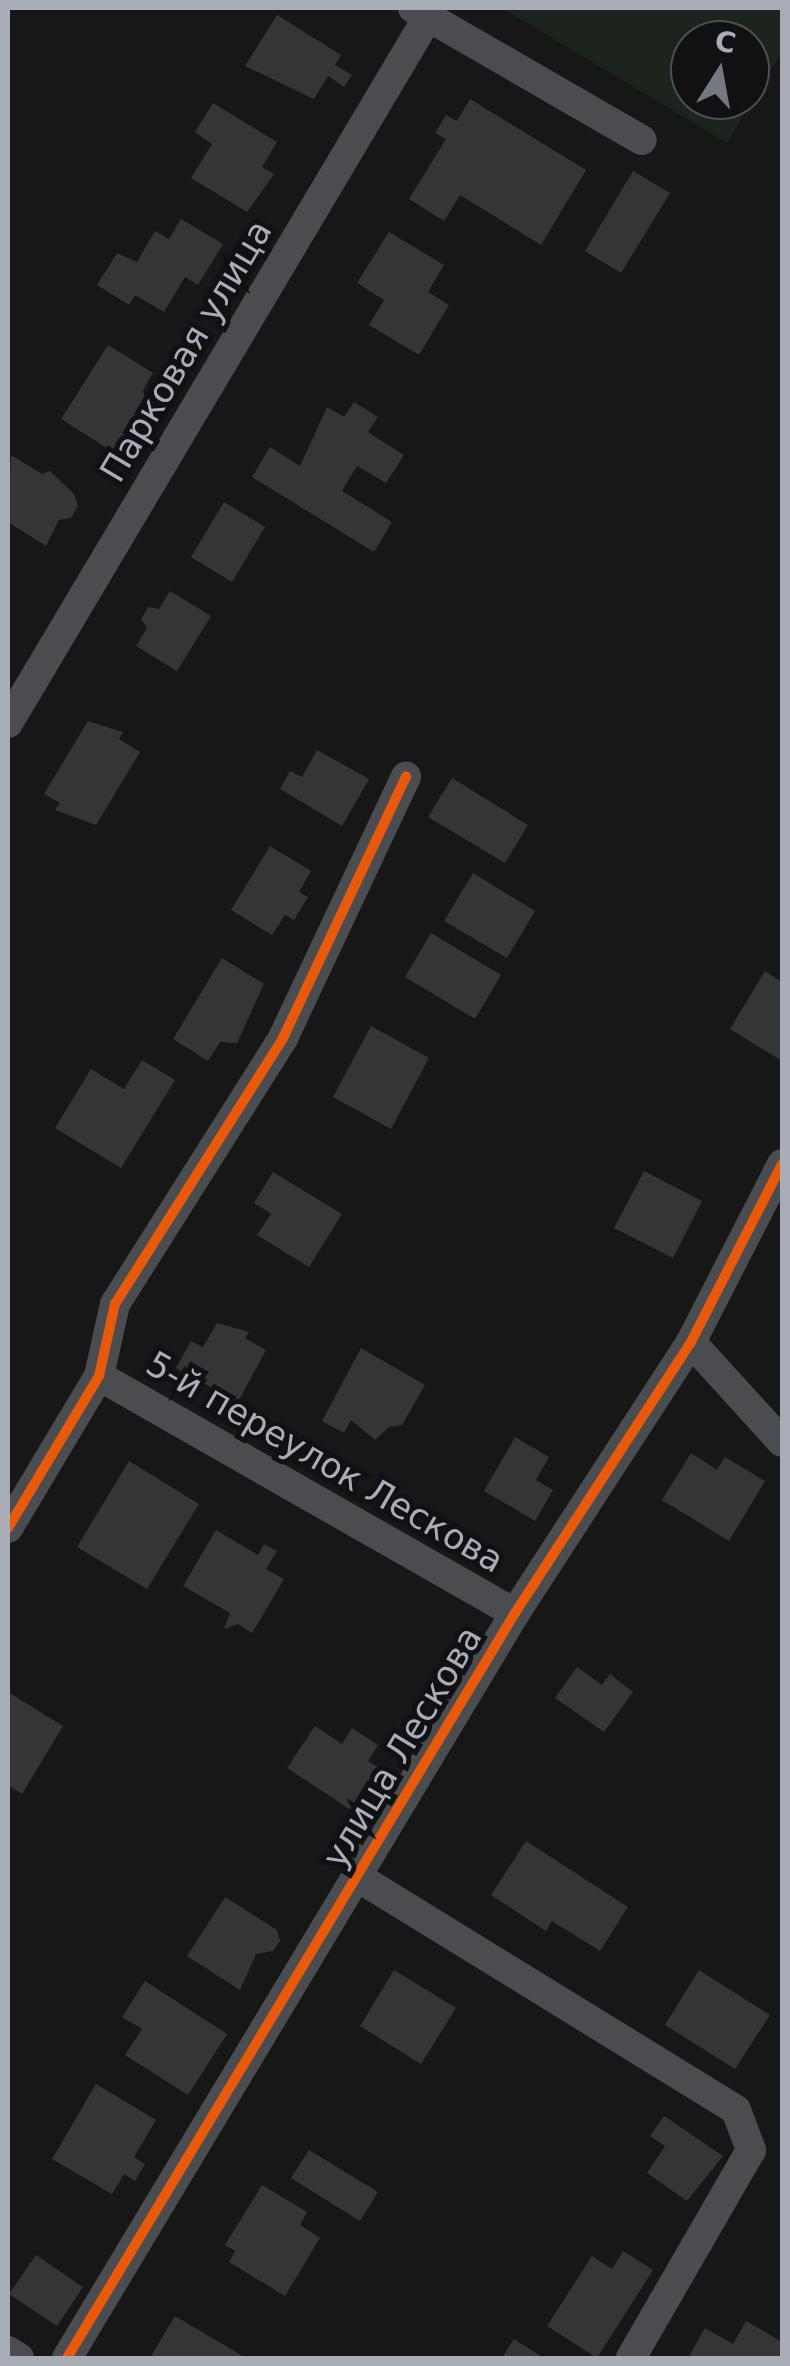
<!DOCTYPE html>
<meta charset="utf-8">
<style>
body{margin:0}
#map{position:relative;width:790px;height:2366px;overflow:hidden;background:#171717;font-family:"DejaVu Sans",sans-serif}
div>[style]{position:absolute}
.green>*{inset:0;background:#1d241e}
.building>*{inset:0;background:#353536}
.minor>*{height:30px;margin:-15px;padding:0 15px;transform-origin:15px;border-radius:15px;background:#4b4c50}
.cycleway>*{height:10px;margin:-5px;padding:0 5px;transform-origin:5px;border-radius:5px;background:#e8590c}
span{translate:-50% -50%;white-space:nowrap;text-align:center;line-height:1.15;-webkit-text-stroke:10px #111113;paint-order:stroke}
.street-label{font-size:35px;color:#a8adb8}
.frame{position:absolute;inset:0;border:10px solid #a8adb8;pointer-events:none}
.north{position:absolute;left:670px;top:20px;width:100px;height:100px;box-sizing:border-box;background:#111113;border:2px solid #4d4f55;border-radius:50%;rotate:11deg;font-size:28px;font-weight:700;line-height:40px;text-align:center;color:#a8adb8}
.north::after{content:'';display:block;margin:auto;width:35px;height:45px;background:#757880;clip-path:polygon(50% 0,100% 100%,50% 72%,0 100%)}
</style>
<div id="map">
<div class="green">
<i style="clip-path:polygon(evenodd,502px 8px,780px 8px,782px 51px,727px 143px,502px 8px,690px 40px,750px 40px,750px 100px,690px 100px,690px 40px)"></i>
</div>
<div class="building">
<i style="clip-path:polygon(277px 15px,341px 55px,335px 65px,352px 75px,344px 87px,328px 76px,314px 99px,245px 66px)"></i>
<i style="clip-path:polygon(470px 99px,586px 170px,541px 245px,460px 195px,444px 221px,409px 199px,446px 139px,435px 133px,446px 115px,457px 121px)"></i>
<i style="clip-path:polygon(213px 103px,277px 142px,262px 167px,274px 174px,247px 212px,191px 178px,212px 144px,195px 132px)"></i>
<i style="clip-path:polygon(633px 171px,670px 193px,621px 273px,585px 251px)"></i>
<i style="clip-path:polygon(181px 219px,223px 244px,198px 285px,185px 277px,164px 312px,135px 295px,129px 305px,97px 285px,117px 253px,137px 262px,155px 231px,169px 239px)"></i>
<i style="clip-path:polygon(389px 232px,444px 265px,428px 292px,449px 305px,419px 355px,369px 325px,384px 300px,357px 283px)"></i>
<i style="clip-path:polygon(108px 345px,153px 373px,143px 390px,146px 404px,115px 453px,61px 419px)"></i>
<i style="clip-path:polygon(354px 402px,378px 417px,368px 432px,404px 455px,386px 483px,357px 466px,342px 491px,392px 522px,374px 552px,252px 477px,270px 447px,300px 466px,327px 407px,344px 417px)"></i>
<i style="clip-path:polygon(11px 455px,42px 474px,50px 471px,74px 494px,78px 506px,71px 518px,59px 520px,46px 546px,8px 522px)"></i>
<i style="clip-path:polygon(224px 502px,265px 527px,232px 582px,191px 557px)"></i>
<i style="clip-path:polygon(170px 591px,211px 616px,177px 671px,136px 646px,147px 628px,141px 619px,148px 607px,159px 609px)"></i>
<i style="clip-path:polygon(88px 721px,123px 732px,119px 739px,140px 752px,96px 825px,55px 810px,60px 803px,44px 794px)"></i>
<i style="clip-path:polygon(317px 750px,369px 779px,342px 826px,280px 789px,290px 771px,302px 777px)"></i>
<i style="clip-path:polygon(452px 778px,528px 825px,505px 863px,428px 817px)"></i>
<i style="clip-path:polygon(270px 846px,311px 871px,299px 892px,308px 897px,294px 920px,285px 915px,272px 935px,231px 910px)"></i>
<i style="clip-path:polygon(473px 873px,535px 911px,507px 958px,444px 921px)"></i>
<i style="clip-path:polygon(431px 933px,501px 975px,475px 1019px,405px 977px)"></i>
<i style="clip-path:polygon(222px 958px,264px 984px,237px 1043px,220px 1042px,208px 1061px,173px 1039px)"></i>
<i style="clip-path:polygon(765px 971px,782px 982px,782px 1061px,730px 1029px)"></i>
<i style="clip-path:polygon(371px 1026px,429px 1058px,391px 1129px,333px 1097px)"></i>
<i style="clip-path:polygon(142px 1060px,175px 1080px,121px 1168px,55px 1128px,91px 1069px,124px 1089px)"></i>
<i style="clip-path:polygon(644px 1171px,702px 1201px,673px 1258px,614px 1228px)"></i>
<i style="clip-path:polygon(273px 1172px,342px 1214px,309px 1267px,257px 1235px,271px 1214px,254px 1203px)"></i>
<i style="clip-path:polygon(217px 1323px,249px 1332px,245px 1338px,266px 1350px,238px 1402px,176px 1368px,191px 1341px,203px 1347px)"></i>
<i style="clip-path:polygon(361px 1348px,425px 1385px,402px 1425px,389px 1427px,375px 1440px,351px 1420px,344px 1433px,322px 1421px)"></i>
<i style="clip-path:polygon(515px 1437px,549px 1457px,536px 1480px,553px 1490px,535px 1521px,484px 1491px)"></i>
<i style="clip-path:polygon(691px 1453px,717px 1470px,725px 1457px,765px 1481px,729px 1541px,662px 1500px)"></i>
<i style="clip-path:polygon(129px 1461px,199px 1504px,147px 1589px,77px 1547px)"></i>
<i style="clip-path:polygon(216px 1530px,258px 1555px,264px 1544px,277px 1551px,266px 1569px,284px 1579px,252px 1633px,238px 1624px,224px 1629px,230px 1613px,183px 1586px)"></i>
<i style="clip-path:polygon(577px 1667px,602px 1685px,610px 1674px,633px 1692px,604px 1732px,555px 1698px)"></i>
<i style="clip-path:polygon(8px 1692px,63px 1726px,22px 1794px,8px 1785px)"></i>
<i style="clip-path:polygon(315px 1726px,342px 1744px,352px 1728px,378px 1745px,368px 1761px,391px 1775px,363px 1818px,287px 1768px)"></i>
<i style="clip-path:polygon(526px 1841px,628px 1907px,600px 1951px,552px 1921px,546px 1931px,491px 1895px)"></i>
<i style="clip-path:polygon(225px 1897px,277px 1930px,280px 1941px,273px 1951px,256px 1954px,240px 1990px,187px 1956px)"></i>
<i style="clip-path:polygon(394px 1970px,456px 2008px,421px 2064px,360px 2026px)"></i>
<i style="clip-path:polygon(699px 1970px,770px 2015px,735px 2069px,665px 2025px)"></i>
<i style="clip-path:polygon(145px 1981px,227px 2034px,188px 2095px,125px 2055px,142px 2029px,122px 2017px)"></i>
<i style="clip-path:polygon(96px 2084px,156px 2120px,134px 2157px,145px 2164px,135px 2181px,124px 2174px,112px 2194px,52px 2159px)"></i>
<i style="clip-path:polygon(664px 2116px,723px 2156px,687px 2201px,647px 2173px,665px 2146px,650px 2136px)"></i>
<i style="clip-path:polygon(309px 2150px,378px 2192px,360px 2221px,291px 2178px)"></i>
<i style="clip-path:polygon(262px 2185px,307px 2212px,300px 2225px,320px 2238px,285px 2296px,229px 2262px,235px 2251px,225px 2245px)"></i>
<i style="clip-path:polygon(623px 2251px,653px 2270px,597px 2358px,547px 2326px,592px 2256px,612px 2269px)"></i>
<i style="clip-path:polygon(36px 2255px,83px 2287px,57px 2326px,9px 2294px)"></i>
<i style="clip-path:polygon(175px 2316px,241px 2355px,239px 2358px,150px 2358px)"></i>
<i style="clip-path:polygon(746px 2321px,782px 2342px,779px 2358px,688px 2358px,705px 2328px,733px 2344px)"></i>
<i style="clip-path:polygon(514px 2339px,544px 2358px,502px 2358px)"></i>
</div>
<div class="minor">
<i style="left:413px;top:8px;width:264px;rotate:30deg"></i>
<i style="left:8px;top:723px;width:821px;rotate:-59.25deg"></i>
<i style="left:691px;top:1342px;width:135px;rotate:47.7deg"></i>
<i style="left:99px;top:1376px;width:479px;rotate:29.7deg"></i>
<i style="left:8px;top:1528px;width:177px;rotate:-59.1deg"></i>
<i style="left:99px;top:1376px;width:74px;rotate:-77.5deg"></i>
<i style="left:115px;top:1304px;width:315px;rotate:-57.7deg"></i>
<i style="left:283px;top:1038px;width:289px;rotate:-64.8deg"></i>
<i style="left:356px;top:1876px;width:446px;rotate:31.6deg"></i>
<i style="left:736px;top:2110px;width:43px;rotate:69.4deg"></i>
<i style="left:751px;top:2150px;width:240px;rotate:120deg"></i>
<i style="left:8px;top:2351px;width:13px;rotate:32deg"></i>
<i style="left:67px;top:2358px;width:869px;rotate:-58.98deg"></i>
<i style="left:515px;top:1613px;width:323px;rotate:-57deg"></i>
<i style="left:691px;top:1342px;width:200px;rotate:-62.9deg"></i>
</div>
<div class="cycleway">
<i style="left:8px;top:1528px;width:177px;rotate:-59.1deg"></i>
<i style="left:99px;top:1376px;width:74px;rotate:-77.5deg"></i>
<i style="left:115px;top:1304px;width:315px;rotate:-57.7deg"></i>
<i style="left:283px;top:1038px;width:289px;rotate:-64.8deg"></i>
<i style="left:67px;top:2358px;width:869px;rotate:-58.98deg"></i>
<i style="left:515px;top:1613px;width:323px;rotate:-57deg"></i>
<i style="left:691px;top:1342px;width:200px;rotate:-62.9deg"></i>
</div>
<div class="street-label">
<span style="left:186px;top:351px;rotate:-59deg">Парковая улица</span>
<span style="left:325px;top:1462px;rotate:30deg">5-й переулок Лескова</span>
<span style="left:402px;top:1747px;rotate:-59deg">улица Лескова</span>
</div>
<div class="frame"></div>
<div class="north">С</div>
</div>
